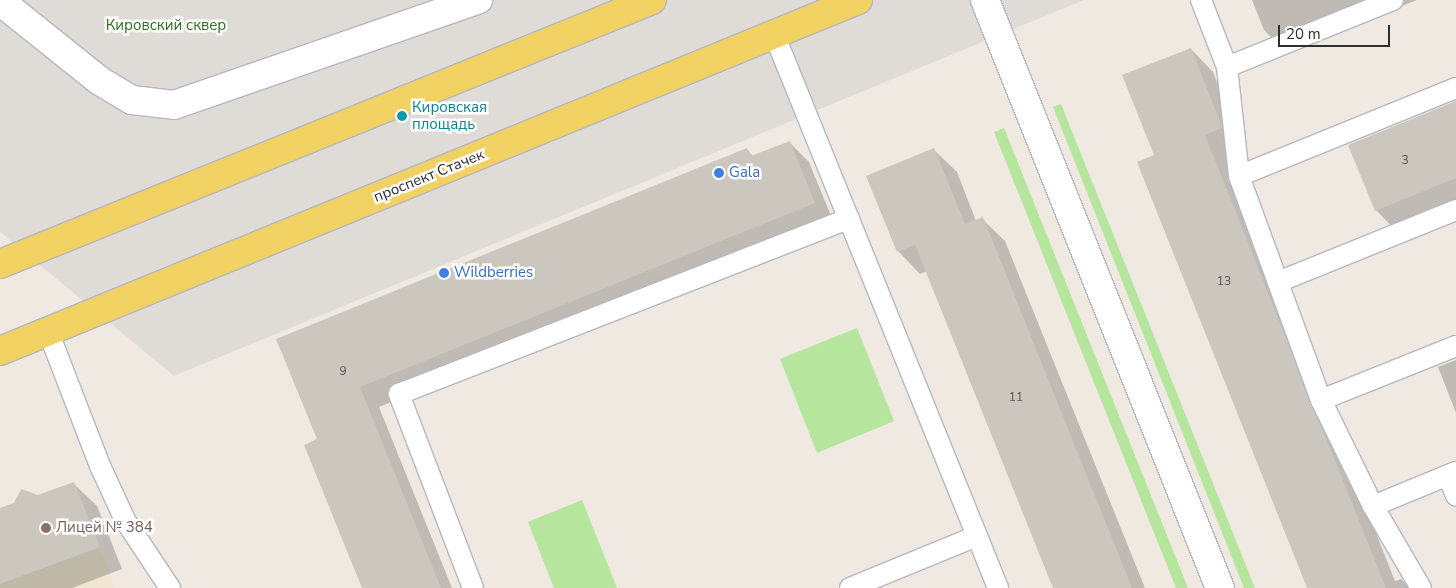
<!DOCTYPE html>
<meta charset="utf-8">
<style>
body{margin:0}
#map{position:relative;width:1456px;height:588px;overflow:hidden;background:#efe9e1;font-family:"Nunito Sans",sans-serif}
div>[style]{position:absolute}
.education>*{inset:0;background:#f0e6d1}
.green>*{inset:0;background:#b6e59e}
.plaza>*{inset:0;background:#dfdcd8}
.shadow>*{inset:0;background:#0003}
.building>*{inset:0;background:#cbc7bf}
.roads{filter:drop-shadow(1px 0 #b4b7c1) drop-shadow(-1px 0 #b4b7c1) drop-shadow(0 1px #b4b7c1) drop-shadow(0 -1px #b4b7c1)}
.service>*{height:20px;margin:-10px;padding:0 10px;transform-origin:10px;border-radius:10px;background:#fff}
.minor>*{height:28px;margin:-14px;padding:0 14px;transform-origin:14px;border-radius:14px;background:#fff}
.primary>*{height:28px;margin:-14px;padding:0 14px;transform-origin:14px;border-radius:14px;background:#f2d163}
.dots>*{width:14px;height:14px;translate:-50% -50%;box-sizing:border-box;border:2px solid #fff;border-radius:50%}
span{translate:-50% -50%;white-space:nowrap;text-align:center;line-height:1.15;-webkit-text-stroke:5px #fff;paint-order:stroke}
.number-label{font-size:12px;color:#555452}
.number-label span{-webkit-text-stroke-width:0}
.park-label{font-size:15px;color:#2c6e1b}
.culture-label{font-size:15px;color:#0d838f}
.left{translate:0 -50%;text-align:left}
.shop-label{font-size:15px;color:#366cbe}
.street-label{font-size:15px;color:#2e2e2e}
.education-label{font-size:15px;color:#785e54}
.scale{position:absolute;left:1278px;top:25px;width:112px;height:22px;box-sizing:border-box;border:2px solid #2e2e2e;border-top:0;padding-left:6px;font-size:15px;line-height:18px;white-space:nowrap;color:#2e2e2e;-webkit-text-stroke:4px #fff;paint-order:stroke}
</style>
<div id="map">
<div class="education">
<i style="clip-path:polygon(74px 482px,115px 588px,0 588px,0 508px,14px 503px,21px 489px,37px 495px)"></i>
</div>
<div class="green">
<i style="clip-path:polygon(1061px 104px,1255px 588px,1244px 588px,1053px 107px)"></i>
<i style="clip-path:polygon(1004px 128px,1188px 588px,1176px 588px,994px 132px)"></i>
<i style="clip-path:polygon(857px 328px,894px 421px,817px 453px,780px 359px)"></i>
<i style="clip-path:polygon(582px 500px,617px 588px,554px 588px,528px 522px)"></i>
</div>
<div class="plaza">
<i style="clip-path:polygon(0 0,1084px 0,174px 376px,0 232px)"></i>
</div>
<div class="shadow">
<i style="clip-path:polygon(1252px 0,1417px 0,1286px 52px,1264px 30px)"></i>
<i style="clip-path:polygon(1191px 49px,1213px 72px,1243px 148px,1226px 157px,1395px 581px,1401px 579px,1410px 588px,1309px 588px,1156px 156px)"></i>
<i style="clip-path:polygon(1456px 103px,1456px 210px,1398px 233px,1376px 210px)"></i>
<i style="clip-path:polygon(789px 142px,809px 162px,834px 223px,379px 407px,452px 588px,364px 588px,318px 440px,278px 340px,747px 150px,754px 157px)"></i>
<i style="clip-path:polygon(934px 150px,957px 172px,976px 221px,982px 219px,1005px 241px,1145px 588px,1054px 588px,927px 271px,920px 274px,898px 251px)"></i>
<i style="clip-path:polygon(1456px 360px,1456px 413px,1438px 367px)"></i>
<i style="clip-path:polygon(74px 484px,97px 506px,122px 569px,72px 588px,0 588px,0 510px)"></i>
</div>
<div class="building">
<i style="clip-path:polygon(1191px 48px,1221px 124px,1222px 128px,1205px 135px,1386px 588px,1307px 588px,1137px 162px,1154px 155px,1122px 75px)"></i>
<i style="clip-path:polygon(1456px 101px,1456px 178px,1375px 211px,1348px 145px)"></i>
<i style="clip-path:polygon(790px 141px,815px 203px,360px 387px,441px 588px,362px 588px,304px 445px,317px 439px,276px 339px,747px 148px,751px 156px)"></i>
<i style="clip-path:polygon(934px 148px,965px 224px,983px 217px,1132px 588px,1053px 588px,915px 245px,897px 252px,866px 176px)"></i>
<i style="clip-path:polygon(74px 482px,100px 547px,0 584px,0 508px,14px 503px,21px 489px,38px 495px)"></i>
</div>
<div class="roads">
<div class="service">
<i style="left:1201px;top:0;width:72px;rotate:68.8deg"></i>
<i style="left:1227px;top:67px;width:110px;rotate:83.7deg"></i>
<i style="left:1239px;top:176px;width:239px;rotate:69.9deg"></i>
<i style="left:1321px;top:400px;width:118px;rotate:63.9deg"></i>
<i style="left:1373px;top:506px;width:95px;rotate:59.7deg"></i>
<i style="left:774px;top:34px;width:598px;rotate:67.98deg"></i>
<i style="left:1227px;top:67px;width:179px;rotate:-22deg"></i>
<i style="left:1239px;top:176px;width:234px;rotate:-22.1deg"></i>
<i style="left:1278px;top:282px;width:192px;rotate:-22deg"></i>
<i style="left:48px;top:331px;width:147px;rotate:68.9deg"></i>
<i style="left:101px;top:468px;width:57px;rotate:65.2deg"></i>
<i style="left:125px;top:520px;width:82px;rotate:56.5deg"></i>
<i style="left:1321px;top:400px;width:145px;rotate:-21.8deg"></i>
<i style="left:1448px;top:475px;width:22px;rotate:69deg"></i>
<i style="left:1373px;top:506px;width:90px;rotate:-22.3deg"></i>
<i style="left:473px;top:588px;width:208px;rotate:-110.9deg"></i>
<i style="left:399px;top:394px;width:483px;rotate:-21.3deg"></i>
<i style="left:850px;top:588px;width:137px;rotate:-22.3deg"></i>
</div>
<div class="minor">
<i style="left:985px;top:0;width:633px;rotate:68.22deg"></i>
<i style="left:0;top:1px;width:128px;rotate:38.7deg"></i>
<i style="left:100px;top:81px;width:37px;rotate:31deg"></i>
<i style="left:132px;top:100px;width:42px;rotate:6.8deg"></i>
<i style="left:174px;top:105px;width:322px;rotate:-19.1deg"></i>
</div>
<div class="primary">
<i style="left:0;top:264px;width:703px;rotate:-22.04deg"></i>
<i style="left:0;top:351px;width:927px;rotate:-22.25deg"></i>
</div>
</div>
<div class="dots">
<i style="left:402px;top:116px;background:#0f9aa8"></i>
<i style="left:719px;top:173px;background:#3f7fe0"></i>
<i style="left:444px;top:273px;background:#3f7fe0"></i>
<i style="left:46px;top:528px;background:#8d6e63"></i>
</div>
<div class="number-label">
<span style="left:1405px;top:161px">3</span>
<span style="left:1224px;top:282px">13</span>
<span style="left:343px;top:372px">9</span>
<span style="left:1016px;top:398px">11</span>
</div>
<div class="park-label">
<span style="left:166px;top:26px">Кировский сквер</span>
</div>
<div class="culture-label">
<span class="left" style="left:412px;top:116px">Кировская<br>площадь</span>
</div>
<div class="shop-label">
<span class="left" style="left:729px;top:173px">Gala</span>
<span class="left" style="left:454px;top:273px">Wildberries</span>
</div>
<div class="street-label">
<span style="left:429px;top:176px;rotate:-22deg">проспект Стачек</span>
</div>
<div class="education-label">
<span class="left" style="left:56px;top:528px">Лицей № 384</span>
</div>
<div class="scale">20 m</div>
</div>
